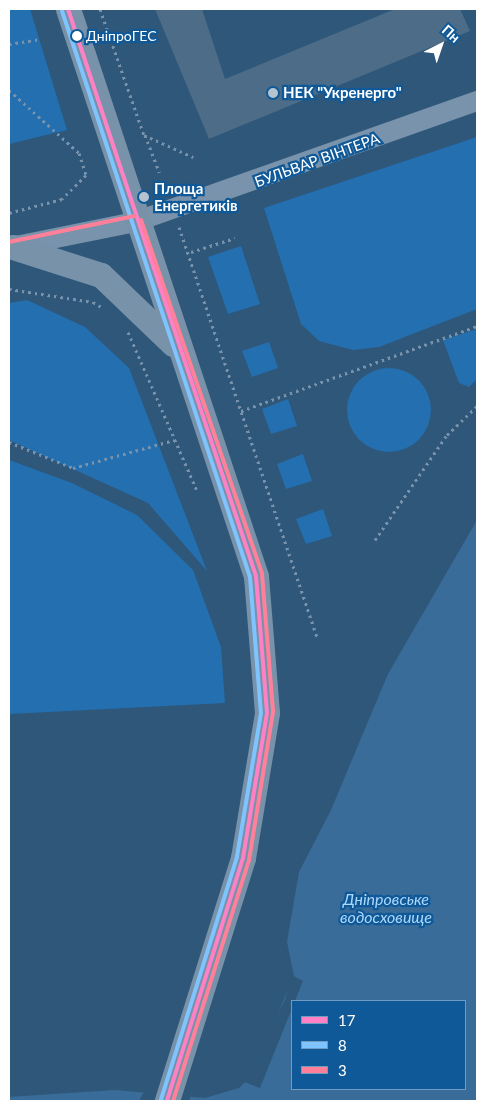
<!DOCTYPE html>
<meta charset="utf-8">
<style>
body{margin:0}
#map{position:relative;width:486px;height:1110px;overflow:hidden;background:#2f5779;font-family:Lato,sans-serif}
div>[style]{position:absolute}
.green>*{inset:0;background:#246faf}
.round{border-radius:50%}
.water>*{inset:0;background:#396c99}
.pier>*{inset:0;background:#2f5779}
.building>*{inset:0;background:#4c6c88}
.path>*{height:3px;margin-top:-1.5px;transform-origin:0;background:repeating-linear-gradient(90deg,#7893ab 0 2.5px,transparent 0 6.5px)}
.tertiary>*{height:20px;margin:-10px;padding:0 10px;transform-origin:10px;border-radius:10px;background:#7893ab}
.primary>*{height:25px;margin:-12.5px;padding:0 12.5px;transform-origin:12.5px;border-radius:12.5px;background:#7792a9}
.bus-1>*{height:4px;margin:-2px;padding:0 2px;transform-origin:2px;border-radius:2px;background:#ff80c5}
.bus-2>*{height:4px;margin:-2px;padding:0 2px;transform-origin:2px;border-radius:2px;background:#80c4ff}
.bus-3>*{height:4px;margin:-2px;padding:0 2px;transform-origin:2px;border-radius:2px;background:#ff8098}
.dots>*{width:14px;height:14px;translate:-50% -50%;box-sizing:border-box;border:2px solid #105998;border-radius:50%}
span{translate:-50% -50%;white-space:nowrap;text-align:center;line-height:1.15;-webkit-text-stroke:4.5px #105998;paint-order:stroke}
.bus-label{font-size:14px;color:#fff}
.left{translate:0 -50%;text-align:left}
.poi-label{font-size:15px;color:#fff;font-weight:700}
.street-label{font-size:15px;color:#fff}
.water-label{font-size:16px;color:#acd8fb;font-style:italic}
.frame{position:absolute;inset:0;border:10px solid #fff;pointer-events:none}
.legend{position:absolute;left:291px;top:1000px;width:175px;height:90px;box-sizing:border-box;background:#105998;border:1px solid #709bc1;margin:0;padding:6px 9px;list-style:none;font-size:15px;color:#fff}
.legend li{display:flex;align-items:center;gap:10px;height:25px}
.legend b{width:25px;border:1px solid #709bc1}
.north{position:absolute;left:416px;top:20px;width:50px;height:50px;-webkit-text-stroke:4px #105998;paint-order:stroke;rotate:41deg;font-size:14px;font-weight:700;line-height:20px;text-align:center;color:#fff}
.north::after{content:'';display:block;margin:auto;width:18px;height:22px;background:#fff;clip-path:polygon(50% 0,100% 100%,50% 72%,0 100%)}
</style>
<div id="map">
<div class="green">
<i style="clip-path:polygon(9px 9px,30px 9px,67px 130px,9px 144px)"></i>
<i style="clip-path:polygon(477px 137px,477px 309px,379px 347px,353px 350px,319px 341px,301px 324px,264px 208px)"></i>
<i style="clip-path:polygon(241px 246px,260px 304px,228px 314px,208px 257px)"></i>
<i style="clip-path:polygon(27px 300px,85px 327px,129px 368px,207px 571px,148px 503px,9px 440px,9px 303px)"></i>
<i style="clip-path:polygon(477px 329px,477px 379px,469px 387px,459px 383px,443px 340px)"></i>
<i style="clip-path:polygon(269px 342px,278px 368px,252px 377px,242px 351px)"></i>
<i class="round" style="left:347px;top:368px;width:84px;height:84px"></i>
<i style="clip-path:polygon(288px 399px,297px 426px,271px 434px,262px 409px)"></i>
<i style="clip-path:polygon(303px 454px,312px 481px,286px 489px,277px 464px)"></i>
<i style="clip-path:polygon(9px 460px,72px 483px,137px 515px,193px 570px,221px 647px,225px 703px,9px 714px)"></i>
<i style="clip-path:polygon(323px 509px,332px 536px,306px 544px,296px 519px)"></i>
</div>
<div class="water">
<i style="clip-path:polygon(evenodd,477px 520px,477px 1101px,9px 1101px,9px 1097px,115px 1090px,205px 1098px,239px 1088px,251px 1076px,294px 976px,287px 942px,299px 872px,331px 810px,388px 674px,477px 520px,292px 1001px,465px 1001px,465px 1089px,292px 1089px,292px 1001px)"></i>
</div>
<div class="pier">
<i style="clip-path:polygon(292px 975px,303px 981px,260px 1088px,242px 1081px,285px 1000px)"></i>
<i style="clip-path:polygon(145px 1090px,191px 1094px,189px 1101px,139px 1101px)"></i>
</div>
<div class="building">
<i style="clip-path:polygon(155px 9px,202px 9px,225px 79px,395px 9px,460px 9px,470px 31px,209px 139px)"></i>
</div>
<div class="path">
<i style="left:100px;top:9px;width:133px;rotate:70.8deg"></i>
<i style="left:144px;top:135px;width:54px;rotate:24.2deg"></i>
<i style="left:9px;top:44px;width:32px;rotate:-9deg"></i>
<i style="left:9px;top:90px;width:94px;rotate:42deg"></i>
<i style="left:79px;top:153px;width:23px;rotate:72deg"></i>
<i style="left:86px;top:175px;width:34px;rotate:135deg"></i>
<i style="left:62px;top:199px;width:55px;rotate:165.2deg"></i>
<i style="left:145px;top:135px;width:40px;rotate:69deg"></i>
<i style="left:179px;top:227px;width:434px;rotate:71.4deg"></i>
<i style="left:191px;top:252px;width:46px;rotate:-17.7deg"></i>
<i style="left:9px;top:289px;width:85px;rotate:8.8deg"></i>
<i style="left:93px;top:302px;width:12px;rotate:31deg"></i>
<i style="left:128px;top:332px;width:173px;rotate:66.5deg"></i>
<i style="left:241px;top:411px;width:251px;rotate:-19.8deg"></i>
<i style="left:9px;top:442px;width:69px;rotate:22.1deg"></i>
<i style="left:73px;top:468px;width:105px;rotate:-15.5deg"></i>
<i style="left:375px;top:540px;width:127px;rotate:-55.6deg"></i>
<i style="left:447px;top:435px;width:42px;rotate:-44deg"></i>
</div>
<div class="tertiary">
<i style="left:11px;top:247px;width:126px;rotate:-11.4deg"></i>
<i style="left:135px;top:222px;width:363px;rotate:-19.5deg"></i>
</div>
<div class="primary">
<i style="left:68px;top:9px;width:597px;rotate:71.66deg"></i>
<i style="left:256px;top:576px;width:137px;rotate:85.4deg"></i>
<i style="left:267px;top:713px;width:147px;rotate:99.4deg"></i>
<i style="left:243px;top:858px;width:255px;rotate:107.4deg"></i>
<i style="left:13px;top:247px;width:92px;rotate:17.7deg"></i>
<i style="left:101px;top:275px;width:100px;rotate:43.8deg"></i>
</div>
<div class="bus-1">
<i style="left:68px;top:9px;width:597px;rotate:71.66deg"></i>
<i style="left:256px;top:576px;width:137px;rotate:85.4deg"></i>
<i style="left:267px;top:713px;width:147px;rotate:99.4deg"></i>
<i style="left:243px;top:858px;width:255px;rotate:107.4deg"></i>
</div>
<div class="bus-2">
<i style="left:62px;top:11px;width:596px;rotate:71.63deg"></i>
<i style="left:250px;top:577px;width:136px;rotate:85.4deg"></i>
<i style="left:261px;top:713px;width:146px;rotate:99.5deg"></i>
<i style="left:237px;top:857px;width:254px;rotate:107.4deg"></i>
</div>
<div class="bus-3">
<i style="left:141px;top:220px;width:374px;rotate:71.1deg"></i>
<i style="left:262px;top:574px;width:138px;rotate:85.4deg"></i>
<i style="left:273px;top:712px;width:150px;rotate:99.2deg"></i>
<i style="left:249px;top:860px;width:253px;rotate:107.5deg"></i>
<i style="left:9px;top:242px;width:128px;rotate:-11.7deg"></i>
</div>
<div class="dots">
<i style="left:77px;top:36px;background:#fff"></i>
<i style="left:273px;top:93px;background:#b6c4d0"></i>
<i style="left:144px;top:197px;background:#b6c4d0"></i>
</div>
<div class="bus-label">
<span class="left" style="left:86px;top:36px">ДніпроГЕС</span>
</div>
<div class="poi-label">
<span class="left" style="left:283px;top:93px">НЕК "Укренерго"</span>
<span class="left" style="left:154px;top:197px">Площа<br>Енергетиків</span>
</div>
<div class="street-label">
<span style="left:317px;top:160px;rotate:-20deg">БУЛЬВАР ВІНТЕРА</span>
</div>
<div class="water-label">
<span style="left:386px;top:908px">Дніпровське<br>водосховище</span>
</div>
<div class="frame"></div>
<ul class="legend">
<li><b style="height:6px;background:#ff80c5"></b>17</li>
<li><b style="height:6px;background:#80c4ff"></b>8</li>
<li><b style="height:6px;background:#ff8098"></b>3</li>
</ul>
<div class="north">Пн</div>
</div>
